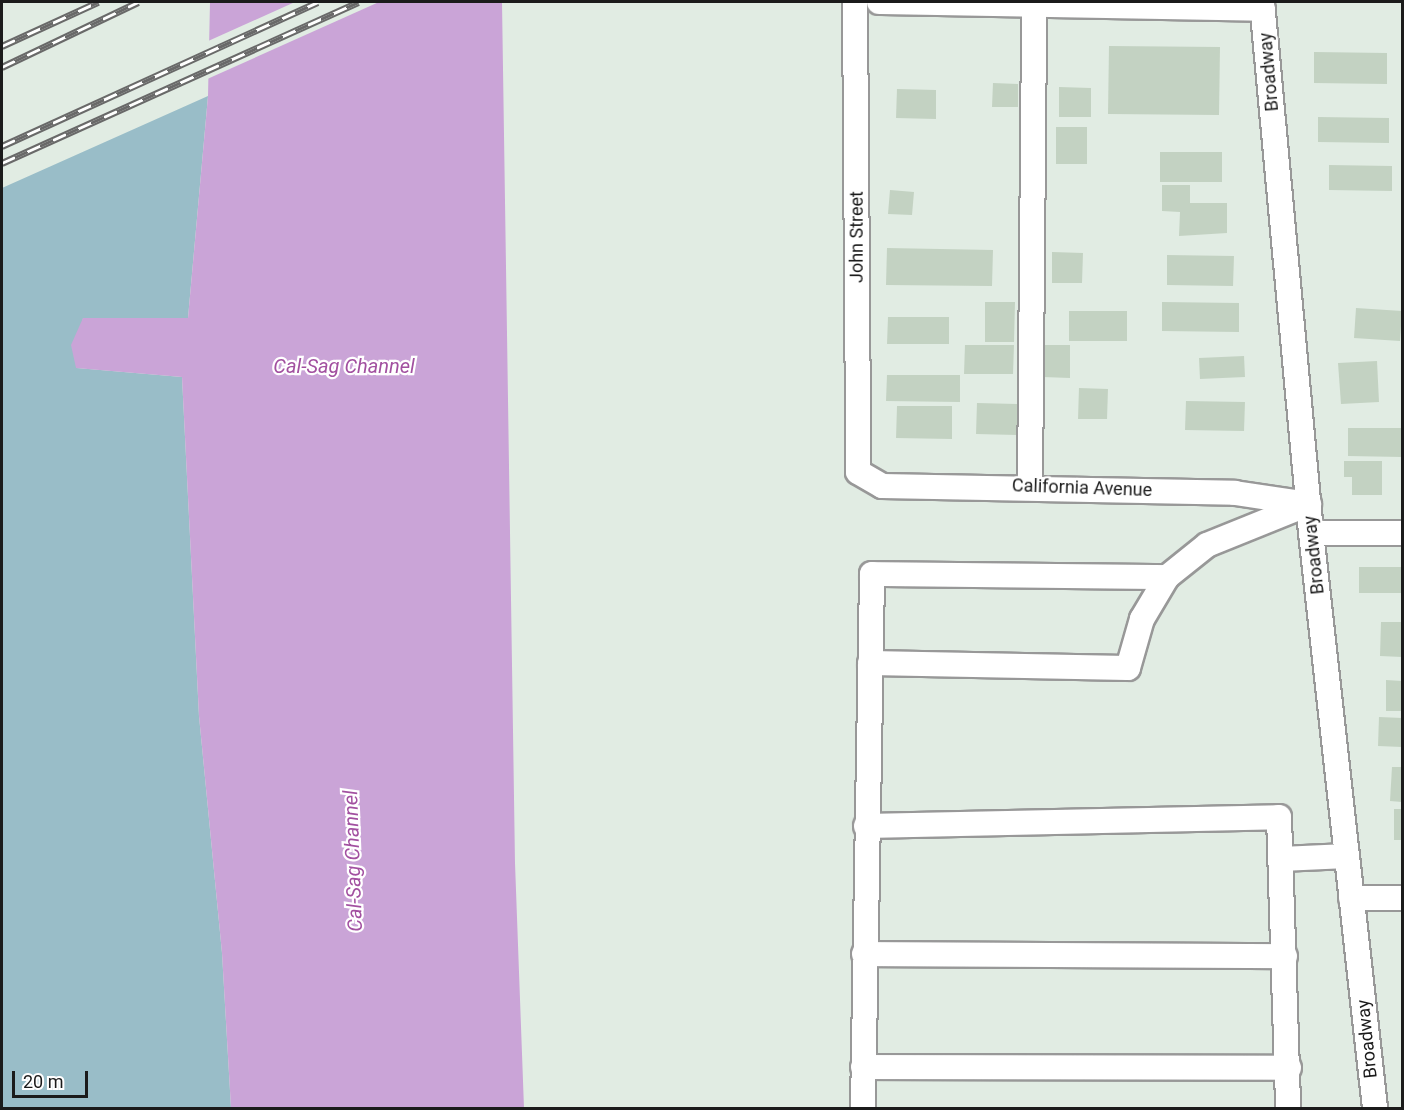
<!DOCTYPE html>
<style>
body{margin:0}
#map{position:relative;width:1404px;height:1110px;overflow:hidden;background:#e1ece3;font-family:Roboto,sans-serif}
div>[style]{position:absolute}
.forest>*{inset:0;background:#99bdc8}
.water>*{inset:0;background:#caa4d7}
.pier>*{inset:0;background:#e1ece3}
.building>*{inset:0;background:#c3d2c2}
.roads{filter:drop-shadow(2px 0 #989898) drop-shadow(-2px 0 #989898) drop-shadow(0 2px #989898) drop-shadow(0 -2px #989898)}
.minor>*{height:24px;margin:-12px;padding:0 12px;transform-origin:12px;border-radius:12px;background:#fff}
.rail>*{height:7px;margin-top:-3.5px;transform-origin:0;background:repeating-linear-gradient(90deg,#fff 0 14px,#696969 0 28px);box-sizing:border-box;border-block:2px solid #696969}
span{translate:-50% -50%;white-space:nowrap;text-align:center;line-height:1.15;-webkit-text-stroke:4.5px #fff;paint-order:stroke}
.street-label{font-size:18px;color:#1b1b1b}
.water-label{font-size:20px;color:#a250a0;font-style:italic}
.frame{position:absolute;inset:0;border:3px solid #1b1b1b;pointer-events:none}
.scale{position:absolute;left:12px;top:1071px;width:76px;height:27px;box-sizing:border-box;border:3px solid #1b1b1b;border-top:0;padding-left:8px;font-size:18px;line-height:21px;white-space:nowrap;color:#1b1b1b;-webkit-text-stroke:4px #fff;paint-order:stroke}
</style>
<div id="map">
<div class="forest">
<i style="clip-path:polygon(208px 96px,188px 318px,83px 318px,77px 368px,182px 377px,199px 716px,222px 953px,231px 1108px,2px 1108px,2px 188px)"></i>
</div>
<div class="water">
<i style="clip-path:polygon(210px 2px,502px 2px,515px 863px,524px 1108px,231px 1108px,222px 953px,199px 716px,182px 377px,76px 368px,71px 345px,83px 318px,188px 318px,208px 96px)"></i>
</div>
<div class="pier">
<i style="clip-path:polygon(295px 2px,379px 2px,205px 80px,206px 42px)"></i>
</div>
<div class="building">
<i style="clip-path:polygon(1109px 46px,1220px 47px,1219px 115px,1108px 114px)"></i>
<i style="clip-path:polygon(1314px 52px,1387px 53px,1387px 84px,1314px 83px)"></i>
<i style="clip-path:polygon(993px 83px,1018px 84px,1018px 107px,992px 107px)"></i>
<i style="clip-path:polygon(1059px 87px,1091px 88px,1091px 117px,1059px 117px)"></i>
<i style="clip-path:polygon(897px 89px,936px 90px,936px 119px,896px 118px)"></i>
<i style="clip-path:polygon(1318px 117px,1389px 118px,1389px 143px,1318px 142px)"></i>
<i style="clip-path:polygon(1056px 127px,1087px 127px,1087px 164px,1056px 164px)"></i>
<i style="clip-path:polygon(1160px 152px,1222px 152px,1222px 182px,1160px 182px)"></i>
<i style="clip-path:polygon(1329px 165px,1392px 166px,1392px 191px,1329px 190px)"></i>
<i style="clip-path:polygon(1162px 185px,1190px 185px,1190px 203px,1227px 203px,1227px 233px,1179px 236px,1180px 212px,1162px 211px)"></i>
<i style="clip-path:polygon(890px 190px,914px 192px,912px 215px,888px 214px)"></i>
<i style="clip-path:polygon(887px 248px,993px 250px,992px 286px,886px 285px)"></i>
<i style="clip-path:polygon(1052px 252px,1083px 253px,1082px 283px,1052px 283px)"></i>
<i style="clip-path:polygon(1167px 255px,1234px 256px,1233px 286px,1167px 285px)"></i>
<i style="clip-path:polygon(985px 302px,1015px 302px,1014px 342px,985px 342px)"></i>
<i style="clip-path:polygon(1162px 302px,1239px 303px,1239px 332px,1162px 331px)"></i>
<i style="clip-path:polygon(1356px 308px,1402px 311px,1400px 341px,1354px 338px)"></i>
<i style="clip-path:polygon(1069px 311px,1127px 311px,1127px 341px,1069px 341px)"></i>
<i style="clip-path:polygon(888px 317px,949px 317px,949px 344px,887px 344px)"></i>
<i style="clip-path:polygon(965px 345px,1014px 345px,1013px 374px,964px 374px)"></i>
<i style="clip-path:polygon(1044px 345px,1070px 345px,1070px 378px,1043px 377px)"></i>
<i style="clip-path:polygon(1244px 356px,1245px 377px,1200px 379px,1199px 358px)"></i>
<i style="clip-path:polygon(1377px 361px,1379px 402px,1341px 404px,1338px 363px)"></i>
<i style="clip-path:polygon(887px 375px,960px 375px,960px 402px,886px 401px)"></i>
<i style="clip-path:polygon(1079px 388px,1108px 389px,1107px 419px,1078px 419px)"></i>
<i style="clip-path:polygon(1186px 401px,1245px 402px,1244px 431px,1185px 430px)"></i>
<i style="clip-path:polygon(977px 403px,1017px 404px,1017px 435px,976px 434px)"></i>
<i style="clip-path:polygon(897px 406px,952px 406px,952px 439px,896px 438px)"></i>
<i style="clip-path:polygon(1348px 428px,1402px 428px,1402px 457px,1348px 456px)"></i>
<i style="clip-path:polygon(1344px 461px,1382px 461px,1382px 495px,1352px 495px,1352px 477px,1344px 477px)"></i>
<i style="clip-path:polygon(1359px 567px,1402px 567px,1402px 593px,1359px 593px)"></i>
<i style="clip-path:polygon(1381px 622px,1402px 622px,1402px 657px,1380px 656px)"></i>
<i style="clip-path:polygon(1386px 680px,1402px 681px,1402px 711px,1386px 711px)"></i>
<i style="clip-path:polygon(1379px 717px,1402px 718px,1402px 747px,1378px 746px)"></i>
<i style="clip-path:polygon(1392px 767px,1402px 767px,1402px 802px,1390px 801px)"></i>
<i style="clip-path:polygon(1394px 809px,1402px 809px,1402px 840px,1394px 840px)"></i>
</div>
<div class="roads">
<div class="minor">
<i style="left:855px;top:2px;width:470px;rotate:89.6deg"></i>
<i style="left:858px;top:472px;width:28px;rotate:30deg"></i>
<i style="left:882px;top:486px;width:353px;rotate:1.1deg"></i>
<i style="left:1235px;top:493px;width:75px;rotate:8.5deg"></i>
<i style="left:879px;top:2px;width:384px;rotate:1deg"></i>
<i style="left:1262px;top:2px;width:533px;rotate:84.73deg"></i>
<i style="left:1311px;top:533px;width:579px;rotate:83.65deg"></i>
<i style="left:1030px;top:486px;width:481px;rotate:-89.5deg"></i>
<i style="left:1311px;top:533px;width:91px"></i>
<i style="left:870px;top:663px;width:258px;rotate:1.1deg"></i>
<i style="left:1128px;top:668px;width:51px;rotate:-74.1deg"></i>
<i style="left:1142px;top:619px;width:49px;rotate:-59.2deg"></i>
<i style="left:1167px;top:577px;width:51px;rotate:-38.7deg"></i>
<i style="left:1207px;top:545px;width:107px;rotate:-22deg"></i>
<i style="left:866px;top:826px;width:413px;rotate:-1.2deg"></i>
<i style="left:1279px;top:817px;width:291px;rotate:88.2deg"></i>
<i style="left:1281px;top:859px;width:66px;rotate:-2.6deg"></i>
<i style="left:1351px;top:898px;width:51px"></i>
<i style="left:864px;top:954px;width:421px;rotate:0.3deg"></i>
<i style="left:863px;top:1067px;width:426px;rotate:0.1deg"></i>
<i style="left:863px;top:1108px;width:534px;rotate:-89.03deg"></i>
<i style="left:872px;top:574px;width:295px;rotate:0.6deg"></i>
</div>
</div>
<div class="rail">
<i style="left:2px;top:46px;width:106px;rotate:-24.6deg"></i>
<i style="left:2px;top:67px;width:151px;rotate:-25.5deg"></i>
<i style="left:2px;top:146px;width:347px;rotate:-24.5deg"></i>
<i style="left:2px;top:163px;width:391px;rotate:-24.3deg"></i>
</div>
<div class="street-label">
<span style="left:1269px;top:72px;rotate:-95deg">Broadway</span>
<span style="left:857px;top:237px;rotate:-90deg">John Street</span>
<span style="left:1082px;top:488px;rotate:2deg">California Avenue</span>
<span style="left:1314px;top:555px;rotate:-96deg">Broadway</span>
<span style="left:1367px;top:1039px;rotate:-96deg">Broadway</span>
</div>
<div class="water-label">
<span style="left:344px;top:366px">Cal-Sag Channel</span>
<span style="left:353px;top:861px;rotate:-92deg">Cal-Sag Channel</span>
</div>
<div class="frame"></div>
<div class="scale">20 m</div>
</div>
